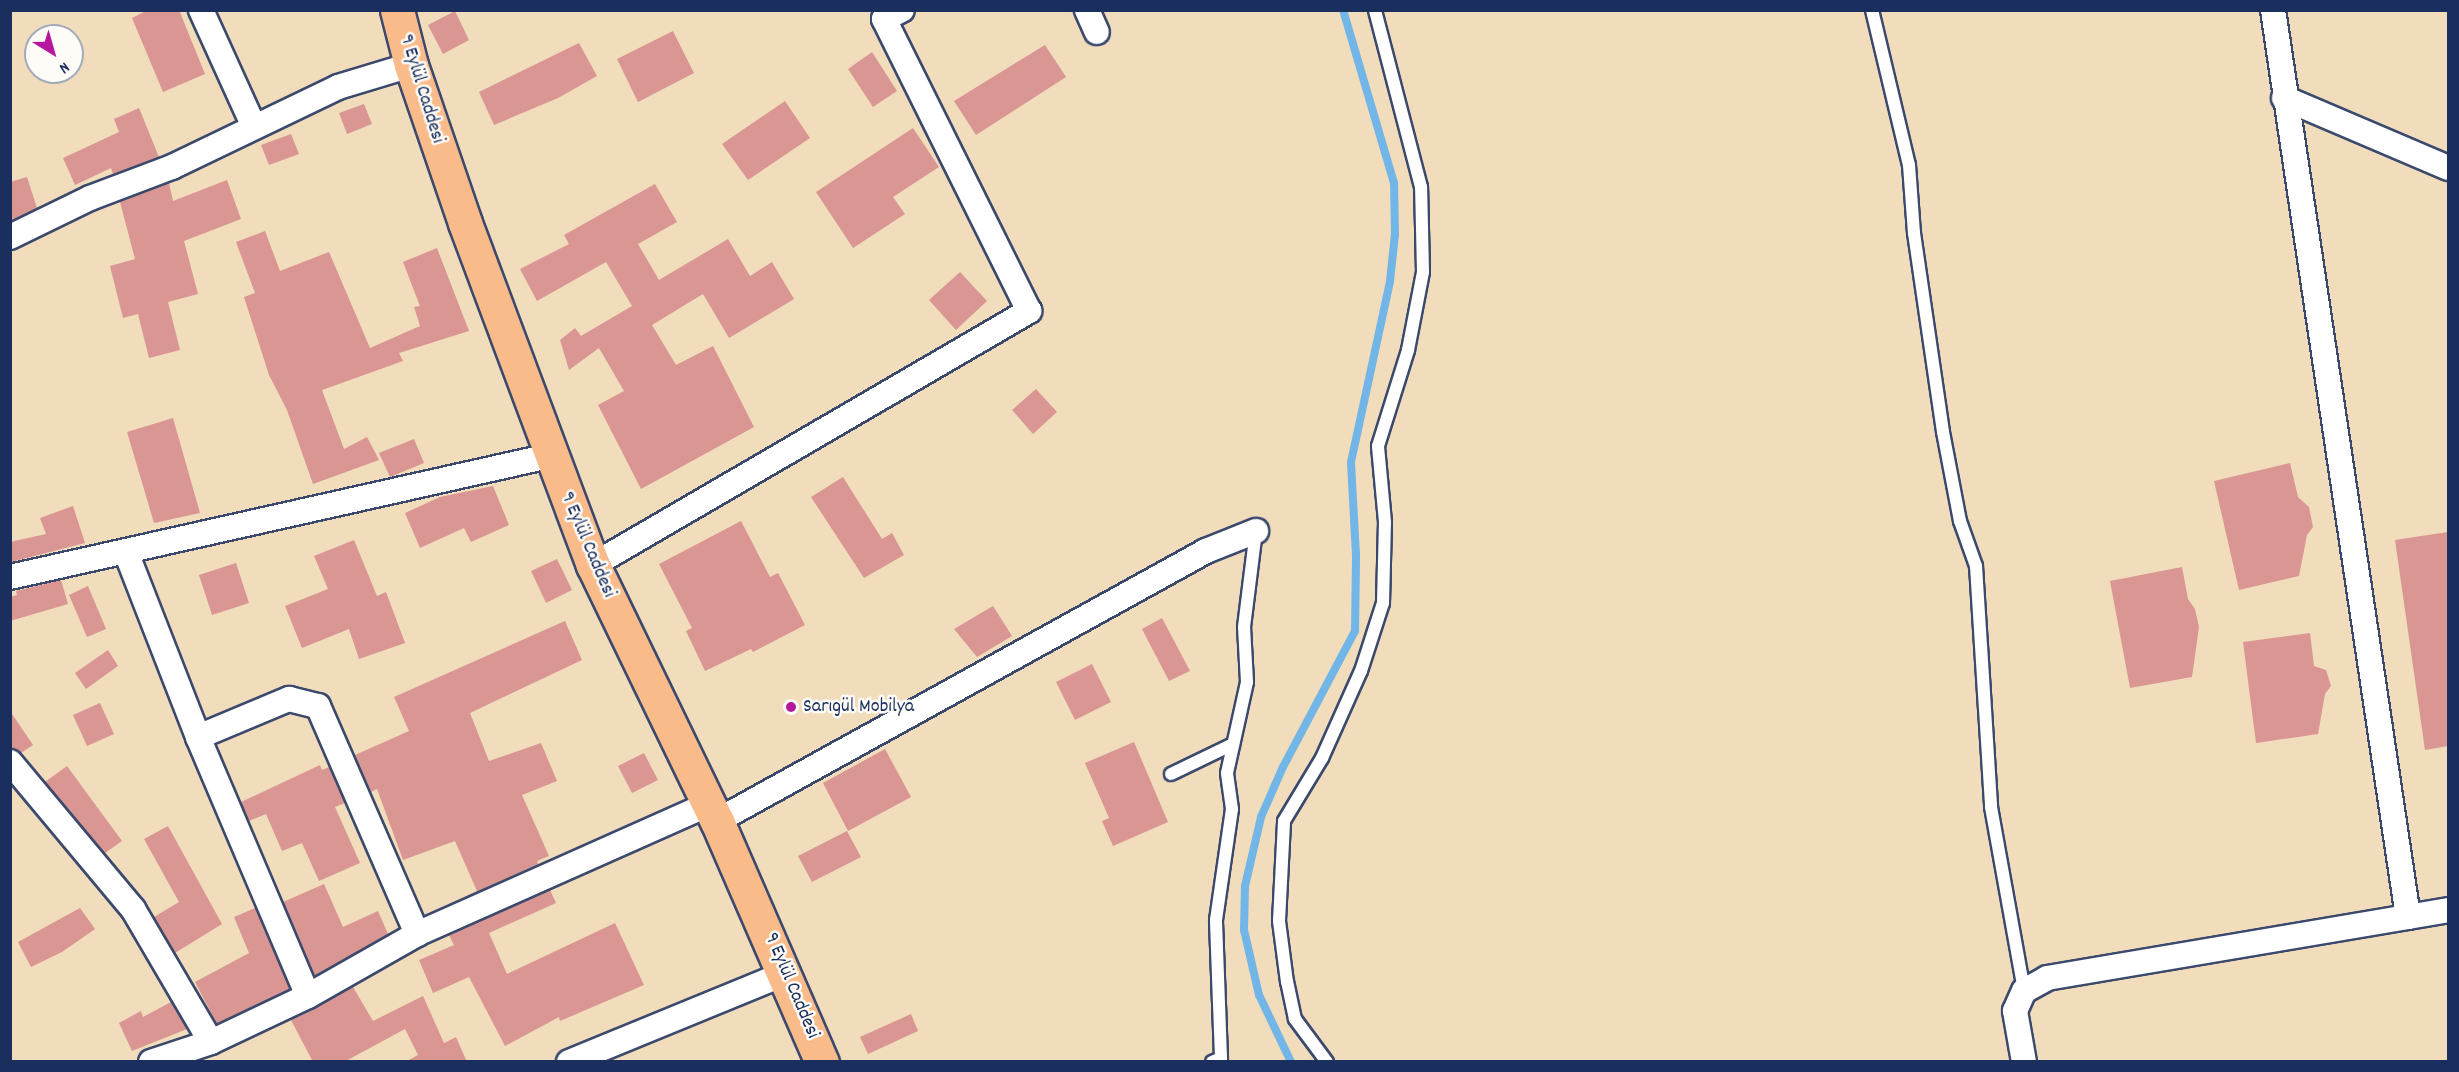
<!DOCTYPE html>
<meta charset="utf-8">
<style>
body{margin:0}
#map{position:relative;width:2459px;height:1072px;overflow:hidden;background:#f1dcbc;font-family:Dekko,sans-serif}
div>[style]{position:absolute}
.stream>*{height:8px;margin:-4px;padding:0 4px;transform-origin:4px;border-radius:4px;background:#72b5e7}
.building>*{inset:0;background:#d99693}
.roads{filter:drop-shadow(2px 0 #3b496c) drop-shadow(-2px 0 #3b496c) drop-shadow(0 2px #3b496c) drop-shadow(0 -2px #3b496c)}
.lane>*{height:12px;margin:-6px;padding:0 6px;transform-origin:6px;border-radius:6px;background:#fff}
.street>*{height:24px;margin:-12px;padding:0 12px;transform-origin:12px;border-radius:12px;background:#fff}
.primary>*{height:33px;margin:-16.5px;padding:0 16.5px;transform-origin:16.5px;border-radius:16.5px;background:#fabb8b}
.dots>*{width:16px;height:16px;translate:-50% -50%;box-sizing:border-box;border:3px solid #fdfcf7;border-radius:50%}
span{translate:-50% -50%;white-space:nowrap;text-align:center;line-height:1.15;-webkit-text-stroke:5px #fdfcf7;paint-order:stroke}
.street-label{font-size:20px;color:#1b2f5e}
.poi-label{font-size:20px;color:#1b2f5e}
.left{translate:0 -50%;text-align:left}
.frame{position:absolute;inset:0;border:12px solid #1b2f5e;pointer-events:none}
.north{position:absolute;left:24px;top:24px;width:60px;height:60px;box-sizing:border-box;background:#fdfcf7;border:2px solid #a3aaba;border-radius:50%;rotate:143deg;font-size:16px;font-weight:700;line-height:24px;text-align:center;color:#1b2f5e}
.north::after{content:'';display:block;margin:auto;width:21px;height:27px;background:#b5179e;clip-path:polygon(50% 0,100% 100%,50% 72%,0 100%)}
</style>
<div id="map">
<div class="stream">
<i style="left:1291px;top:1062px;width:74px;rotate:-115.5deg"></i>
<i style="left:1259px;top:995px;width:67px;rotate:-103deg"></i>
<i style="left:1244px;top:930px;width:44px;rotate:-88.7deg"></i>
<i style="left:1245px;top:886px;width:71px;rotate:-76.9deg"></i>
<i style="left:1261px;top:817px;width:55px;rotate:-66.3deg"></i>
<i style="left:1283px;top:767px;width:154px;rotate:-62.1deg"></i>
<i style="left:1355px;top:631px;width:76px;rotate:-89.2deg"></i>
<i style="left:1356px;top:555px;width:93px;rotate:-93.1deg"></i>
<i style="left:1351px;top:462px;width:185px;rotate:-77.8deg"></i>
<i style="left:1390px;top:281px;width:47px;rotate:-83.9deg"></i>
<i style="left:1395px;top:234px;width:51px;rotate:-91.1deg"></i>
<i style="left:1394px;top:183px;width:180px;rotate:-106.4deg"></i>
</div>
<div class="building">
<i style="clip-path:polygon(148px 10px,179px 10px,205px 74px,163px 92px,132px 18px)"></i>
<i style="clip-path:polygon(455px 11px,469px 40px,443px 54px,428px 25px)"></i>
<i style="clip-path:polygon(673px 31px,694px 73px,638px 102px,617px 59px)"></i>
<i style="clip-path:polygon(579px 43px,597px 76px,558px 98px,494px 125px,479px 92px)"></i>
<i style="clip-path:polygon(1045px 45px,1066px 77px,976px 135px,954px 101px)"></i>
<i style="clip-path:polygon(872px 52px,897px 91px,873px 107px,848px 69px)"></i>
<i style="clip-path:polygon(785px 101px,810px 138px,748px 180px,722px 144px)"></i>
<i style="clip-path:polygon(364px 104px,372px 124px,347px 134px,339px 113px)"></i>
<i style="clip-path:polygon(139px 108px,159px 157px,113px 174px,111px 168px,75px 185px,63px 158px,119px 132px,114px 119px)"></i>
<i style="clip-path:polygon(913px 128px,939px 167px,893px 197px,905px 214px,853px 248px,816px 192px)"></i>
<i style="clip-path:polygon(291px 134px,299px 154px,269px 165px,261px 145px)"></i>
<i style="clip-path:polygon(27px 177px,37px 208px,10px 221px,10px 182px)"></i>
<i style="clip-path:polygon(227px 180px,241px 219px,184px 241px,198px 294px,168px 302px,180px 350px,149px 358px,138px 314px,123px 318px,110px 266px,135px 259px,120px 202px,169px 183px,173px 201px)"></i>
<i style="clip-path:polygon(655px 184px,677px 222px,638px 244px,659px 280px,728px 239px,750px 276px,772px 262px,794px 299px,729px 338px,703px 294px,652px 325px,676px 365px,713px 346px,754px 427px,641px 489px,598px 405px,624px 391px,599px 348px,569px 370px,560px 340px,575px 328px,581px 336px,632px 306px,606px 262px,537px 301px,520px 269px,569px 244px,564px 235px)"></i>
<i style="clip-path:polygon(265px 231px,280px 271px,329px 252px,370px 348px,420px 326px,414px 307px,420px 306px,403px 262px,437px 248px,469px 331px,399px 353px,403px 361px,322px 390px,344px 449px,367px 437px,379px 460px,313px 484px,287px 410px,269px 375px,244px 297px,255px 293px,236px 242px)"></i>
<i style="clip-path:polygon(960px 272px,987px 301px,956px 330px,929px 300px)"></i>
<i style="clip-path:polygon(1036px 389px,1057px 412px,1033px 434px,1012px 410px)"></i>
<i style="clip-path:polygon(173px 418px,200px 513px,154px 523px,127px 432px)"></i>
<i style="clip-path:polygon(414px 439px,424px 463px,390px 477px,379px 453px)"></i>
<i style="clip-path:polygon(2290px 463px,2298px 497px,2309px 507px,2313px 527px,2307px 535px,2299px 576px,2239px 590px,2214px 481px)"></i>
<i style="clip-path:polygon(843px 477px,882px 539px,892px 533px,904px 555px,864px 578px,811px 497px)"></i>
<i style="clip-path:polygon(493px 486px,509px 525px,471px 542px,464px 528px,420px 548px,405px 513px,440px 497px)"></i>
<i style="clip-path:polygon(73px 506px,85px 543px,11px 562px,10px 542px,46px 534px,40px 518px)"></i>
<i style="clip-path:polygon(741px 521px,770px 577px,778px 573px,805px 625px,753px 652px,751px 649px,705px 671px,686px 631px,692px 628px,659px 564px)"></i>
<i style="clip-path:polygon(2448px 532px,2448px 746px,2425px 750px,2395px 540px)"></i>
<i style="clip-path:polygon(354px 540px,377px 596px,386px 592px,405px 643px,359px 659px,349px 629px,302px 648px,285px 606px,328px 589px,314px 556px)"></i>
<i style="clip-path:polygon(557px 559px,572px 590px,546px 603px,531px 571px)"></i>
<i style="clip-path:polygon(236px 563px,249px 603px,212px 615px,199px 575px)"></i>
<i style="clip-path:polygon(2182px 567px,2188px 599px,2195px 609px,2199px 627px,2192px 677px,2130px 688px,2110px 581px)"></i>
<i style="clip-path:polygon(61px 580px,68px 604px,10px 621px,10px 597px,17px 595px,16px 591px)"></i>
<i style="clip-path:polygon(88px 586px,106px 629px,87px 637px,69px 595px)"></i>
<i style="clip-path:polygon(993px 606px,1012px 636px,977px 657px,954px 629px)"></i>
<i style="clip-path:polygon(1162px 618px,1190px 671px,1169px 681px,1142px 629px)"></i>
<i style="clip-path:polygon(565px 621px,582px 660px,470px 713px,489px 761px,541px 743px,557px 781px,522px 795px,549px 856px,537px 861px,538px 864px,450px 904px,477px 891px,455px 841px,403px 860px,377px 789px,371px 792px,355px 755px,409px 731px,394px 697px)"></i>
<i style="clip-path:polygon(2310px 633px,2314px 666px,2326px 670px,2331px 686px,2325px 694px,2318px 734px,2256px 743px,2243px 642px)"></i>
<i style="clip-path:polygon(108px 650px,118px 666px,86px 689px,75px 673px)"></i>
<i style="clip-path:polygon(1092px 664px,1111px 702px,1075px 720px,1056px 682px)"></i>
<i style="clip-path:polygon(100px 703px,114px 734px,87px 746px,73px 715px)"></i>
<i style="clip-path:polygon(10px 711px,33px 745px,21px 753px,10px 748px)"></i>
<i style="clip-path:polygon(1134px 742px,1168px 822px,1113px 846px,1102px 821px,1109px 818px,1085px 763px)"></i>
<i style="clip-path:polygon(885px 749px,911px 797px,848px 831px,823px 783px)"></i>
<i style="clip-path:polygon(644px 753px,658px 780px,632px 793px,618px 766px)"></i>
<i style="clip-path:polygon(320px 765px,322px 770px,329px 767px,345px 803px,335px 807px,360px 863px,319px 881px,302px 843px,282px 851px,266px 814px,249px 821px,241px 802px)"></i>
<i style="clip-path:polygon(67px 766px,122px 841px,105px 853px,45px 782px)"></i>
<i style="clip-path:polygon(168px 826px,222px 924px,175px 953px,154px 917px,179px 902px,144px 839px)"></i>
<i style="clip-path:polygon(847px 831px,861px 857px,812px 882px,798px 856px)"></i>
<i style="clip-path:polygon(324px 884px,343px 927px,378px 911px,388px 934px,315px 976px,283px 902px)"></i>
<i style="clip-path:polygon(550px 890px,556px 903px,489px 933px,507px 974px,615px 923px,644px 985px,560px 1021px,559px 1017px,505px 1046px,469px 977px,433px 993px,419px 960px,454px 945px,449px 935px)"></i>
<i style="clip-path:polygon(80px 908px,95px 929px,62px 952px,31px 967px,18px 942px)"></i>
<i style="clip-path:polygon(255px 908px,290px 989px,217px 1024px,195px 982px,249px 953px,234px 917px)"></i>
<i style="clip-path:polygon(353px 987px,373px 1021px,423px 996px,444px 1043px,456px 1037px,467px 1062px,405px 1062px,418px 1055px,405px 1029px,344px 1062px,313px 1062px,291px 1020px)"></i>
<i style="clip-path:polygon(171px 1002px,187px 1029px,132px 1051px,119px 1023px,141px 1011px,143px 1017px)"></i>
<i style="clip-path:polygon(911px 1014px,918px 1031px,868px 1054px,860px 1037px)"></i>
</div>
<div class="roads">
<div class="lane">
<i style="left:1872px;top:10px;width:159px;rotate:76.6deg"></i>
<i style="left:1909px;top:165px;width:68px;rotate:85.8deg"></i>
<i style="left:1914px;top:233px;width:201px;rotate:81.7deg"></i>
<i style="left:1943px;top:432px;width:91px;rotate:79.2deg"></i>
<i style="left:1960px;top:521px;width:48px;rotate:70.4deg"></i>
<i style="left:1976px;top:566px;width:241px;rotate:86.4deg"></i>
<i style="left:1991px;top:807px;width:187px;rotate:79.8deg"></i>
<i style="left:1171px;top:774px;width:69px;rotate:-25.8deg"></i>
<i style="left:1212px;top:1062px;width:10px;rotate:-24deg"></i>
<i style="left:1221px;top:1058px;width:138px;rotate:-92.1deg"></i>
<i style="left:1216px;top:920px;width:112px;rotate:-81.8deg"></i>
<i style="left:1232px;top:809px;width:36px;rotate:-98deg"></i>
<i style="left:1227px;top:773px;width:93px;rotate:-77.6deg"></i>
<i style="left:1247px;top:682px;width:55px;rotate:-93.1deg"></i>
<i style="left:1244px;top:627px;width:97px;rotate:-82.9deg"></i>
<i style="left:1327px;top:1062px;width:54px;rotate:-126.7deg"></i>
<i style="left:1295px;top:1019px;width:38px;rotate:-102deg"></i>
<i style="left:1287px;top:982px;width:62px;rotate:-97.5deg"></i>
<i style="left:1279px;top:921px;width:100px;rotate:-87.1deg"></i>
<i style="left:1284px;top:821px;width:74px;rotate:-58.9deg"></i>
<i style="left:1322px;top:758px;width:95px;rotate:-65.9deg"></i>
<i style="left:1361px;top:671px;width:71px;rotate:-72.1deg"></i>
<i style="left:1383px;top:603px;width:81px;rotate:-88.6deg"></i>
<i style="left:1385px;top:522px;width:76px;rotate:-95.3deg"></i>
<i style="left:1378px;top:446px;width:101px;rotate:-72.6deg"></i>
<i style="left:1408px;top:350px;width:79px;rotate:-79.1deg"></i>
<i style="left:1423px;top:272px;width:85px;rotate:-91.3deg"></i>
<i style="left:1421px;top:187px;width:183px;rotate:-104.6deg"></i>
</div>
<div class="street">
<i style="left:201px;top:10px;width:128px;rotate:65.6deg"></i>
<i style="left:1087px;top:10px;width:24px;rotate:66deg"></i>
<i style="left:2273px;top:10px;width:917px;rotate:81.53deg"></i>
<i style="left:2284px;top:98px;width:178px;rotate:23.1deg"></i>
<i style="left:10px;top:237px;width:89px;rotate:-26deg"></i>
<i style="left:90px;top:198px;width:88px;rotate:-20.7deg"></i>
<i style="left:172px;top:167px;width:184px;rotate:-25.7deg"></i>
<i style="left:338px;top:87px;width:76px;rotate:-16.8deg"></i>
<i style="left:126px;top:552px;width:199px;rotate:68.7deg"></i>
<i style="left:198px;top:737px;width:281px;rotate:67deg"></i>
<i style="left:593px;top:565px;width:505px;rotate:-30.22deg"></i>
<i style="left:1029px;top:311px;width:326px;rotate:-116.4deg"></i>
<i style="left:884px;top:19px;width:20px;rotate:-27deg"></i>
<i style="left:10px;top:577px;width:552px;rotate:-12.65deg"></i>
<i style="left:198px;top:737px;width:99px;rotate:-22.7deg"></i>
<i style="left:289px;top:699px;width:30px;rotate:14deg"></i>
<i style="left:318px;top:706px;width:249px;rotate:66.5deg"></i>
<i style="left:10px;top:762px;width:192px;rotate:50.1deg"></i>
<i style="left:133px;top:909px;width:154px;rotate:59.6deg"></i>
<i style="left:717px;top:821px;width:559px;rotate:-28.91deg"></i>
<i style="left:1206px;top:551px;width:54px;rotate:-21.8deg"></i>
<i style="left:151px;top:1062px;width:63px;rotate:-18.4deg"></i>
<i style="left:211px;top:1042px;width:107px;rotate:-25.4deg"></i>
<i style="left:308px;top:996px;width:125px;rotate:-29.6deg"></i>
<i style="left:417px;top:934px;width:320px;rotate:-24deg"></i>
<i style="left:569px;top:1062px;width:235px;rotate:-22.3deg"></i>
<i style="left:2024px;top:1062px;width:52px;rotate:-100deg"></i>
<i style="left:2015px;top:1011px;width:22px;rotate:-66deg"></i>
<i style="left:2024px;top:991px;width:26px;rotate:-29deg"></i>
<i style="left:2047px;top:978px;width:407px;rotate:-9.6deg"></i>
</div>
<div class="primary">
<i style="left:397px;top:10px;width:57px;rotate:75.7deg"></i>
<i style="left:411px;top:65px;width:167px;rotate:71.1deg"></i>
<i style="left:465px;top:223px;width:365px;rotate:69.5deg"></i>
<i style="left:593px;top:565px;width:284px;rotate:64.2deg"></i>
<i style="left:717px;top:821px;width:263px;rotate:66.5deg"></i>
</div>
</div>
<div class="dots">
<i style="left:791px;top:707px;background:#b5179e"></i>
</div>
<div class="street-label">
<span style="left:421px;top:89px;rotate:73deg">9 Eylül Caddesi</span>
<span style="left:587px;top:545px;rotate:67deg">9 Eylül Caddesi</span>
<span style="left:791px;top:986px;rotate:67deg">9 Eylül Caddesi</span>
</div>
<div class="poi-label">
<span class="left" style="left:803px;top:707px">Sarıgül Mobilya</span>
</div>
<div class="frame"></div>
<div class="north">N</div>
</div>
